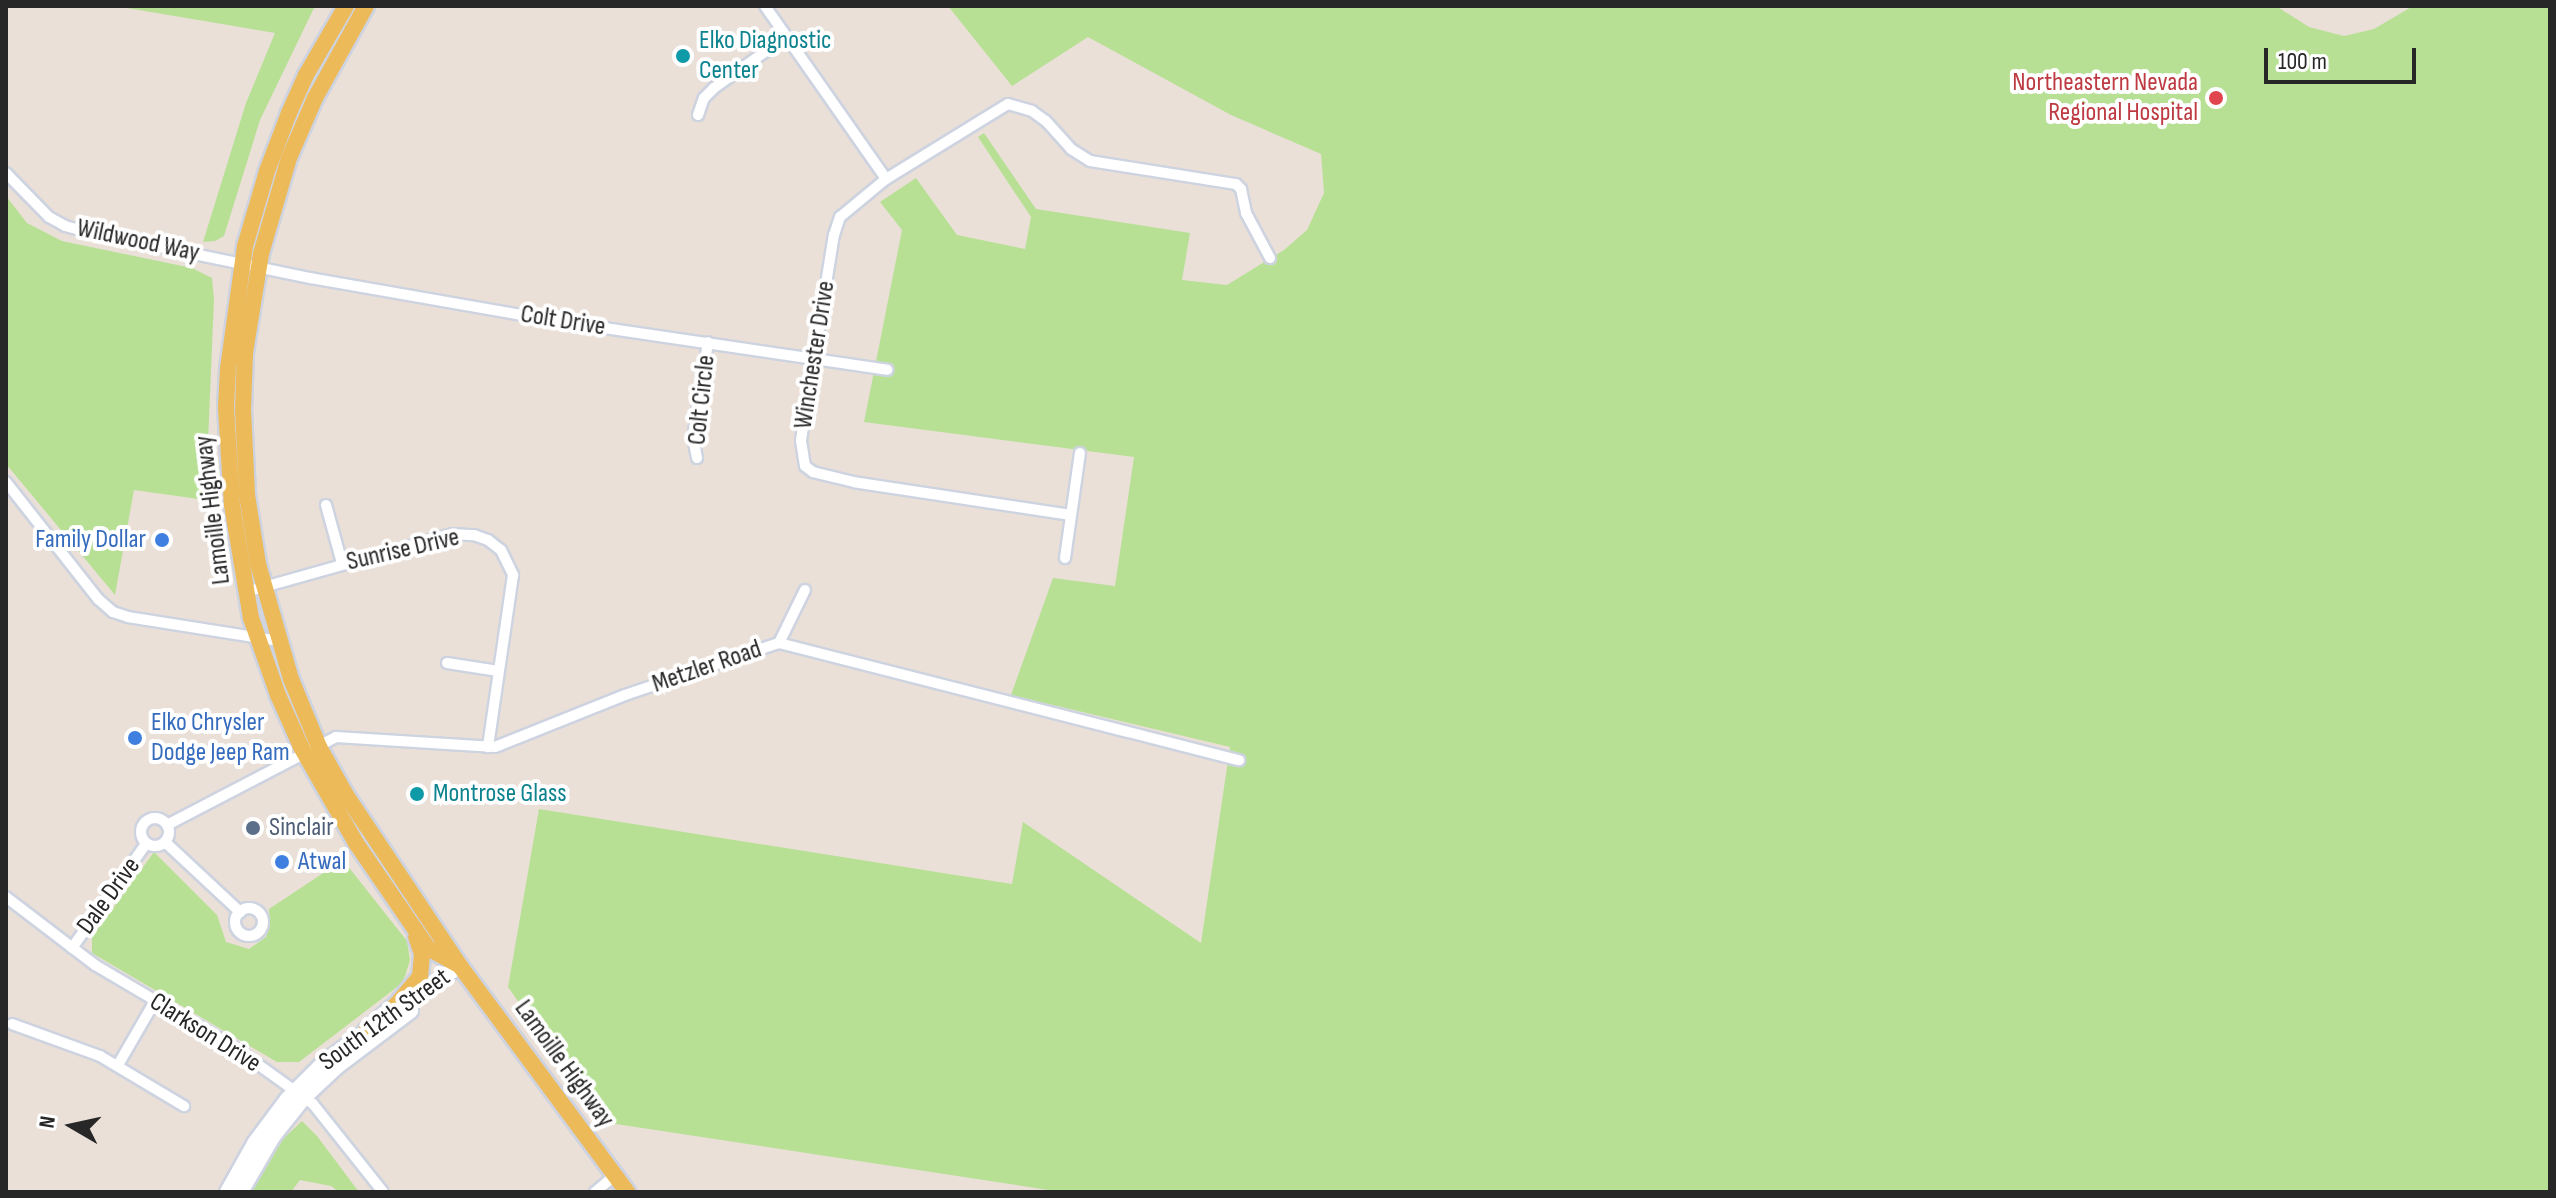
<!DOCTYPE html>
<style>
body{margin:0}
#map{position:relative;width:2556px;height:1198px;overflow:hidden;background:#eae0d8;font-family:"Sofia Sans Condensed",sans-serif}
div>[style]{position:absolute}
.green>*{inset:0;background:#b7e095}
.roads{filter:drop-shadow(2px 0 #ced3e0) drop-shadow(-2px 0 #ced3e0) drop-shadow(0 2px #ced3e0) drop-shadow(0 -2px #ced3e0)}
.minor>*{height:10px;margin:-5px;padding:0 5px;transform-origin:5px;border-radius:5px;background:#fff}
.minor>.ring{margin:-5px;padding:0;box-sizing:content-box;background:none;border:10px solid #fff;border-radius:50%}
.secondary>*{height:14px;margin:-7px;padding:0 7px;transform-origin:7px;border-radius:7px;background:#fff}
.primary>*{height:16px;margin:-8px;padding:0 8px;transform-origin:8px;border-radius:8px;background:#edba5a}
.dots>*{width:22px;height:22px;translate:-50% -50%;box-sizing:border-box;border:4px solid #fff;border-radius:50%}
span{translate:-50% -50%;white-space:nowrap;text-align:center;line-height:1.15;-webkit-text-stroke:8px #fff;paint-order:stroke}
.culture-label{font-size:26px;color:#0d838f}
.left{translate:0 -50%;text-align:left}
.health-label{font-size:26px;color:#be3a42}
.right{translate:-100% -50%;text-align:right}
.street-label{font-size:26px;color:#272727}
.shop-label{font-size:26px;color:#366cbe}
.service-label{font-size:26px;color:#4e5e75}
.frame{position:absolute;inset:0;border:8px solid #272727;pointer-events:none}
.north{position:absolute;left:32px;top:1086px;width:80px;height:80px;-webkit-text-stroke:6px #fff;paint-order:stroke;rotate:279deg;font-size:22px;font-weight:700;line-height:32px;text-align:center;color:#272727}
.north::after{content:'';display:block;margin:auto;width:28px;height:36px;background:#272727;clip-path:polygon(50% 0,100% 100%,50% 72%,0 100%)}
.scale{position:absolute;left:2264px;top:48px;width:152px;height:36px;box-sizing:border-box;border:4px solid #272727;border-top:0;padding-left:10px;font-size:24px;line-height:28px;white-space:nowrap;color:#272727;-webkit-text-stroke:6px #fff;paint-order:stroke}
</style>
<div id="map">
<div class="green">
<i style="clip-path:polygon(115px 6px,315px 6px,260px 120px,224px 236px,215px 241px,203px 242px,246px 103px,275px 33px)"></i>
<i style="clip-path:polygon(948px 6px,2276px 6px,2309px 27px,2344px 36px,2374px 29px,2413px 6px,2550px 6px,2550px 1192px,1062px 1192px,603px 1122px,508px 987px,539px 809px,1012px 884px,1023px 822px,1201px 943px,1230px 747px,1011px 695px,1053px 578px,1115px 586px,1134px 457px,864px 422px,902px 230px,880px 202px,916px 178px,957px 235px,1025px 249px,1031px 217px,978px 137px,984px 133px,1036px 209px,1190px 233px,1182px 280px,1227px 285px,1284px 250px,1307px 230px,1324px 193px,1321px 154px,1231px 115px,1088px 37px,1012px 86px)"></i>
<i style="clip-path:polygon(6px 196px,27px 223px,62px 241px,192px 268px,212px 278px,214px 300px,208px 442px,213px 501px,134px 490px,115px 595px,6px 464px)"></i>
<i style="clip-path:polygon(154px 852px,217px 915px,226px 942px,249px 949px,266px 937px,270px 926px,269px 909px,343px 860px,407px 941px,410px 960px,405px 976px,401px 984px,299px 1062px,277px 1062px,92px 953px,92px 937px)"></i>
<i style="clip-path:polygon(302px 1121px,317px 1136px,359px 1192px,339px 1192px,331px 1186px,300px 1180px,291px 1192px,252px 1192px,283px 1139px)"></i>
</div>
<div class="roads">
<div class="minor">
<i style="left:765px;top:6px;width:211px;rotate:55deg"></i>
<i style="left:698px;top:115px;width:18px;rotate:-71deg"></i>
<i style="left:704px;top:98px;width:14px;rotate:-45deg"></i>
<i style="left:714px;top:88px;width:88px;rotate:-35.3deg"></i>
<i style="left:6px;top:173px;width:62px;rotate:45.7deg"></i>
<i style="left:49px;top:217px;width:18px;rotate:29deg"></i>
<i style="left:65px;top:226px;width:24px;rotate:15deg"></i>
<i style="left:88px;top:232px;width:227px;rotate:11.7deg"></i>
<i style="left:310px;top:278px;width:244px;rotate:9.9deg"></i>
<i style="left:550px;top:320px;width:341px;rotate:8.4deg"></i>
<i style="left:697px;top:458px;width:20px;rotate:-101deg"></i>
<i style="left:693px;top:438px;width:97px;rotate:-81.1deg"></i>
<i style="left:6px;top:482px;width:149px;rotate:51.8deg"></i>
<i style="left:98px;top:599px;width:20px;rotate:41deg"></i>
<i style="left:113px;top:612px;width:16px;rotate:18deg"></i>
<i style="left:128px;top:617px;width:153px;rotate:9deg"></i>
<i style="left:326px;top:505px;width:60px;rotate:74.6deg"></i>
<i style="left:1071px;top:515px;width:219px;rotate:-171.4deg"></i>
<i style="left:854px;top:482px;width:42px;rotate:-166.3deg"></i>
<i style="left:813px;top:472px;width:10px;rotate:-143deg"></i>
<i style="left:805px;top:466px;width:26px;rotate:-99deg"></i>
<i style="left:801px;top:440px;width:208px;rotate:-80.9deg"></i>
<i style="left:834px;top:235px;width:19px;rotate:-72deg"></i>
<i style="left:840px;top:217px;width:60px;rotate:-39.6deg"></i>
<i style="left:886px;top:179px;width:143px;rotate:-31.6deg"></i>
<i style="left:1008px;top:104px;width:25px;rotate:16deg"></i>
<i style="left:1032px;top:111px;width:17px;rotate:36deg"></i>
<i style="left:1046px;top:121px;width:38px;rotate:48deg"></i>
<i style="left:1071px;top:149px;width:22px;rotate:32deg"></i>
<i style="left:1090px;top:161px;width:148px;rotate:9deg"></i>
<i style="left:1236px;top:184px;width:7px;rotate:45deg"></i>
<i style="left:1241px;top:189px;width:25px;rotate:78deg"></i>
<i style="left:1246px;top:213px;width:51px;rotate:61.9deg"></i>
<i style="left:1065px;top:558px;width:106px;rotate:-81.9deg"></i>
<i style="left:246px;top:592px;width:214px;rotate:-15.7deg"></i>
<i style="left:452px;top:534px;width:22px;rotate:3deg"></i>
<i style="left:474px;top:535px;width:15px;rotate:20deg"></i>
<i style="left:488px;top:540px;width:16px;rotate:38deg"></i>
<i style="left:501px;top:550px;width:28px;rotate:64deg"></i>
<i style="left:513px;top:575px;width:174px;rotate:98.3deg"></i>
<i style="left:779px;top:643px;width:59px;rotate:-63.9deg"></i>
<i style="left:447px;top:663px;width:52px;rotate:8.9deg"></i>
<i class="ring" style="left:141px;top:818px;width:18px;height:18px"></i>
<i style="left:167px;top:825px;width:191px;rotate:-27.5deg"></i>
<i style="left:336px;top:737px;width:159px;rotate:3.6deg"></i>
<i style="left:495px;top:747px;width:140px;rotate:-21.8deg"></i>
<i style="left:625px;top:695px;width:163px;rotate:-18.7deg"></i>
<i style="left:779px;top:643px;width:475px;rotate:14.3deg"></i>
<i style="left:165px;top:842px;width:103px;rotate:43deg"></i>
<i style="left:6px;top:897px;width:112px;rotate:37.4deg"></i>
<i style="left:95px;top:965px;width:158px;rotate:30.5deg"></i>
<i style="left:231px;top:1045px;width:101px;rotate:35.7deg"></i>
<i style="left:313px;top:1104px;width:112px;rotate:51.5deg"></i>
<i class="ring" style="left:235px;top:908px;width:18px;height:18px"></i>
<i style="left:72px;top:948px;width:128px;rotate:-54.6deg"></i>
<i style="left:12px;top:1024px;width:94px;rotate:20deg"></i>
<i style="left:100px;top:1056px;width:98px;rotate:30.8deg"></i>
<i style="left:118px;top:1065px;width:74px;rotate:-60deg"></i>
<i style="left:595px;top:1192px;width:26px;rotate:-40deg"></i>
</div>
<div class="secondary">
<i style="left:395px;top:1011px;width:79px;rotate:-34.7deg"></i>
<i style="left:227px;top:1192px;width:57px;rotate:-60.8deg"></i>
<i style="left:255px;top:1142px;width:54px;rotate:-53.3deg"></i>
<i style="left:287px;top:1099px;width:51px;rotate:-45deg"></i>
<i style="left:323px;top:1063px;width:64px;rotate:-36.2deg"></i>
<i style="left:241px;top:1192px;width:64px;rotate:-59.8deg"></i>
<i style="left:273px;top:1137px;width:50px;rotate:-51.5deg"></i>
<i style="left:304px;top:1098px;width:45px;rotate:-43.2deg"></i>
<i style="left:337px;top:1067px;width:93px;rotate:-37.1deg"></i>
</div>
<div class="primary">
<i style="left:346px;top:6px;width:80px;rotate:120.1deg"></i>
<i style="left:306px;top:75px;width:42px;rotate:114.1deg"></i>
<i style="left:289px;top:113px;width:62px;rotate:110.8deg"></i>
<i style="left:267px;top:171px;width:78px;rotate:106.3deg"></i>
<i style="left:245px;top:246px;width:124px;rotate:97.9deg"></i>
<i style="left:228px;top:369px;width:39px;rotate:93deg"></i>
<i style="left:226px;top:408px;width:97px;rotate:86.5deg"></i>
<i style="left:232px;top:505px;width:115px;rotate:80.5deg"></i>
<i style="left:251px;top:618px;width:82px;rotate:70.7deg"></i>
<i style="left:278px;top:695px;width:57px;rotate:66.1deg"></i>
<i style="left:301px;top:747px;width:111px;rotate:60.2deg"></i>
<i style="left:356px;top:843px;width:127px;rotate:55.6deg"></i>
<i style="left:428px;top:948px;width:35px;rotate:29deg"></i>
<i style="left:366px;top:6px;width:105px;rotate:119deg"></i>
<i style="left:315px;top:98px;width:65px;rotate:113.4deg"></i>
<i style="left:289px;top:158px;width:100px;rotate:106.3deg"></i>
<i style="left:261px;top:254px;width:100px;rotate:99.2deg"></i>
<i style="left:245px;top:353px;width:56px;rotate:92deg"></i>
<i style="left:243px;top:409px;width:86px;rotate:87.3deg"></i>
<i style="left:247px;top:495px;width:70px;rotate:80.9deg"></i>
<i style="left:258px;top:564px;width:120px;rotate:74deg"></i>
<i style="left:291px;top:679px;width:74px;rotate:67.6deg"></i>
<i style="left:319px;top:747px;width:55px;rotate:60.6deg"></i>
<i style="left:346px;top:795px;width:206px;rotate:56.3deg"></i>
<i style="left:460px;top:966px;width:281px;rotate:53.5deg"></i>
<i style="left:366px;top:1031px;width:41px;rotate:-41.1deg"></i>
<i style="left:397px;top:1004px;width:35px;rotate:-50deg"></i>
<i style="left:420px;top:977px;width:23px;rotate:-85deg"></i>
<i style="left:422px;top:954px;width:18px;rotate:-109deg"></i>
</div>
</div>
<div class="dots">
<i style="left:683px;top:56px;background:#0f9aa8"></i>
<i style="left:2216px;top:98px;background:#e0444e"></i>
<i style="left:162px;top:540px;background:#3f7fe0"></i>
<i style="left:135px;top:738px;background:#3f7fe0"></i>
<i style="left:417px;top:794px;background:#0f9aa8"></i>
<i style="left:253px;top:828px;background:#5c6f8a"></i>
<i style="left:282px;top:862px;background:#3f7fe0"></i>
</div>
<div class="culture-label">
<span class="left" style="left:699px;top:56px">Elko Diagnostic<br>Center</span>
<span class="left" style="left:433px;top:794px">Montrose Glass</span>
</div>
<div class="health-label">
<span class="right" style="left:2198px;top:98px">Northeastern Nevada<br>Regional Hospital</span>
</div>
<div class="street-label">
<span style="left:138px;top:241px;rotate:12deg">Wildwood Way</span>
<span style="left:563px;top:321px;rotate:9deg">Colt Drive</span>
<span style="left:815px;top:355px;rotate:-81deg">Winchester Drive</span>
<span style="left:702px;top:400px;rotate:-84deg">Colt Circle</span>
<span style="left:213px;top:510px;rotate:-97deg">Lamoille Highway</span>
<span style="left:403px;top:550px;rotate:-13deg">Sunrise Drive</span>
<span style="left:707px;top:667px;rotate:-19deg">Metzler Road</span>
<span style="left:109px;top:896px;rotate:-54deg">Dale Drive</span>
<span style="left:385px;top:1020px;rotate:-36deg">South 12th Street</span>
<span style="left:205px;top:1033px;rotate:32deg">Clarkson Drive</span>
<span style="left:564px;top:1064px;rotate:54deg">Lamoille Highway</span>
</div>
<div class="shop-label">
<span class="right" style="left:146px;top:540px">Family Dollar</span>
<span class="left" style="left:151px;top:738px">Elko Chrysler<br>Dodge Jeep Ram</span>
<span class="left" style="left:298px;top:862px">Atwal</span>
</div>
<div class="service-label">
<span class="left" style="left:269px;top:828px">Sinclair</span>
</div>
<div class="frame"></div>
<div class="north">N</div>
<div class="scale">100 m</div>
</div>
